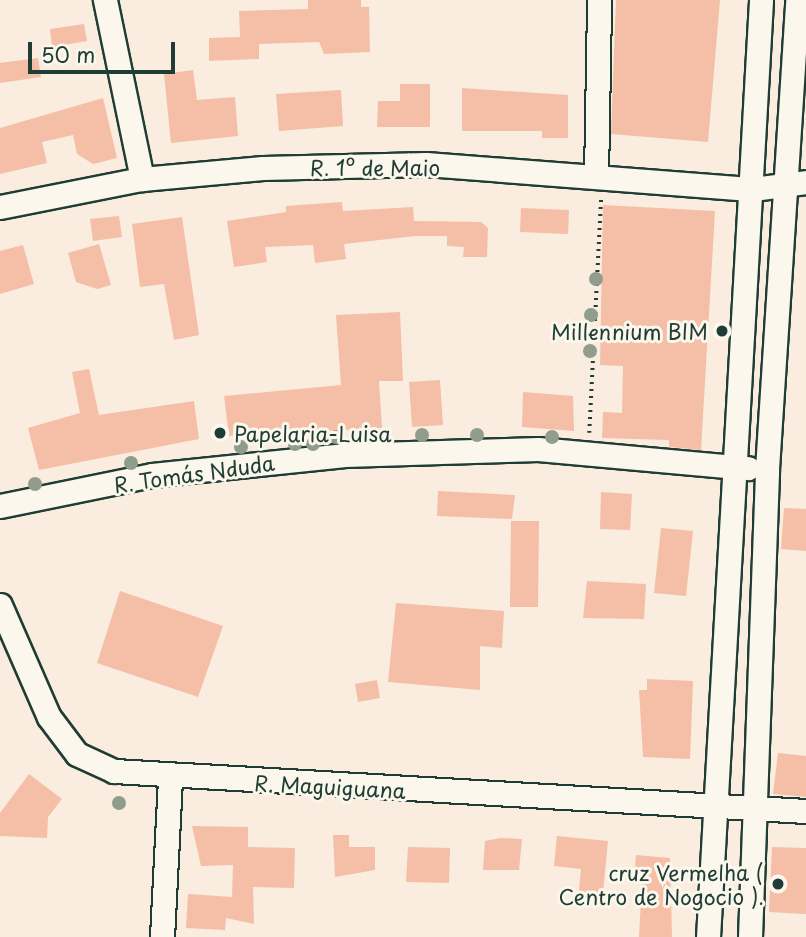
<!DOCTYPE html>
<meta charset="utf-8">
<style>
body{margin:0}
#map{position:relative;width:806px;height:937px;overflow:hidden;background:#faecde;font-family:"Playpen Sans",sans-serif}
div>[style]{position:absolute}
.building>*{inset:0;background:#f4bfa6}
.path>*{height:3.5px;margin-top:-1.75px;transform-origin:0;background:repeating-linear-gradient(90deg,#1f3d34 0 2px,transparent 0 7px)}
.roads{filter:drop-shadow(2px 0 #1f3d34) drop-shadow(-2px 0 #1f3d34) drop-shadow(0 2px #1f3d34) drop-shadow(0 -2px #1f3d34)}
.minor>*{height:23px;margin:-11.5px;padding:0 11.5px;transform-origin:11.5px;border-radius:11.5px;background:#fbf7ec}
.trees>*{width:14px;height:14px;margin:-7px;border-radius:50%;background:#909d8d}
.dots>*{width:19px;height:19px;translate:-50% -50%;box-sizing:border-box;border:4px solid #fbf7ec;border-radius:50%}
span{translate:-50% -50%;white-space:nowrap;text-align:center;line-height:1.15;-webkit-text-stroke:6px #fbf7ec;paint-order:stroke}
.street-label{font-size:21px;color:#1f3d34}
.poi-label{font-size:21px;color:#1f3d34}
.right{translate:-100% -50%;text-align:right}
.left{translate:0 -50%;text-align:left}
.scale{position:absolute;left:28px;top:42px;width:147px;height:32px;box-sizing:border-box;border:4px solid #1f3d34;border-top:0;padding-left:9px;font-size:21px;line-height:24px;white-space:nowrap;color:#1f3d34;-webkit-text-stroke:5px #fbf7ec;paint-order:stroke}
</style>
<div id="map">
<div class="building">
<i style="clip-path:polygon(308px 0,361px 0,361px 7px,369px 7px,370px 52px,324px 54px,319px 42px,259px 44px,259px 59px,209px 61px,209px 38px,240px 37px,239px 11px,308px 9px)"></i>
<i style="clip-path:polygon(616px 0,720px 0,708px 142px,611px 134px)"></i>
<i style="clip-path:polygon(84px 24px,87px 41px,52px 47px,50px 29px)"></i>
<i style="clip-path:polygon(38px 58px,41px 77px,0 83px,0 63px)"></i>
<i style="clip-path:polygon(193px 70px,197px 100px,235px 97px,238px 136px,171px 143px,164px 74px)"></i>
<i style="clip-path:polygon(400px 84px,430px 84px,430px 127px,377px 127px,378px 101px,400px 101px)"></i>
<i style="clip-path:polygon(462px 88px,568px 95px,568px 138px,542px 138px,542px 131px,462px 131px)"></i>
<i style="clip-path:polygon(341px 90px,343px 126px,279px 131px,276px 94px)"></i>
<i style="clip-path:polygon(103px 98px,117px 158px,93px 164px,77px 154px,73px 135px,42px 142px,47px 163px,0 174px,0 128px)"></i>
<i style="clip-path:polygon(342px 202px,343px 211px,413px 207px,414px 221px,481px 222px,488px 228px,487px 257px,463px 257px,464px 247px,447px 246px,447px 236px,415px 236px,344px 244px,346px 259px,315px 263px,313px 245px,265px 247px,267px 262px,234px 267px,227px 221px,286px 212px,286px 206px)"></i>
<i style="clip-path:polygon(603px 205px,715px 211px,701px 450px,669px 447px,669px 440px,602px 438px,603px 412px,622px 413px,623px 366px,600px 365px)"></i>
<i style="clip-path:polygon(521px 208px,569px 210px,568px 234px,520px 232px)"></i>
<i style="clip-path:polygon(119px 216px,122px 237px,93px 241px,90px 219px)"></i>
<i style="clip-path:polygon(182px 217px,199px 335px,174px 340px,164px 284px,140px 287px,132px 224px)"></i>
<i style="clip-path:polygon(99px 244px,111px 285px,97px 289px,76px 282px,68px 253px)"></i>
<i style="clip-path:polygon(23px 245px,34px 284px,0 294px,0 251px)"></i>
<i style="clip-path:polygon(400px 312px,403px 381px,379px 381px,382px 428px,229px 436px,224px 396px,341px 385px,336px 315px)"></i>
<i style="clip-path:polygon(89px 369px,99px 415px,194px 401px,199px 439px,39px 470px,28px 428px,80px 413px,72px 372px)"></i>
<i style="clip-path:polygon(440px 380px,443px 425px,412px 427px,409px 382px)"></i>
<i style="clip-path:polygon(523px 392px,573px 396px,574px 431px,522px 427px)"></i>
<i style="clip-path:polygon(438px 491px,515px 495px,512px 519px,437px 516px)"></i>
<i style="clip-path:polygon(601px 492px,632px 494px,630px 530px,600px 529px)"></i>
<i style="clip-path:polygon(784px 508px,806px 509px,806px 551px,781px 549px)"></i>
<i style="clip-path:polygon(511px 521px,539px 521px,538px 607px,510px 607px)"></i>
<i style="clip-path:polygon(661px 528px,693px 531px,686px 596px,654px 593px)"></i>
<i style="clip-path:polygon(587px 581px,646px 584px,644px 619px,583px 618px)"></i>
<i style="clip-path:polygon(120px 591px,223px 626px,198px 697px,97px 663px)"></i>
<i style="clip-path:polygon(396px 603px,504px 611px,502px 648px,480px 646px,480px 690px,388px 682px)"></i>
<i style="clip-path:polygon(647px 679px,693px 681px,690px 759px,643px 757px,639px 690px,647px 690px)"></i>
<i style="clip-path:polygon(377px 680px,380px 698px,358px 702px,355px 684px)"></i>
<i style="clip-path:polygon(778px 753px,806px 756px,806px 797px,773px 794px)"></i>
<i style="clip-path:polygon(29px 774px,62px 799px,48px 817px,47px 838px,0 836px,0 813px)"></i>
<i style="clip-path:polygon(192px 826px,248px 827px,248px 847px,295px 848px,294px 888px,253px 887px,254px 924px,226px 918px,225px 930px,186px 928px,188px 894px,232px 897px,233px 865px,201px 866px)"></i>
<i style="clip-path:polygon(333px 835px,349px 835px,349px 847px,375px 847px,375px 870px,335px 877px)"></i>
<i style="clip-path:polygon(557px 836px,608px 841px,602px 902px,578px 900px,581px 869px,554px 866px)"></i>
<i style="clip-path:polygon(501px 838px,522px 839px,519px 870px,483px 870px,485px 841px)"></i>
<i style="clip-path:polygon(408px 847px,450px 848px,449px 883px,406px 882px)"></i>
<i style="clip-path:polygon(772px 847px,806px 848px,806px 914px,769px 912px)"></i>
<i style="clip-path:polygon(636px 855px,670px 858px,672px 937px,639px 937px,642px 881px,634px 880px)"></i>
</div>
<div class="path">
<i style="left:589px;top:433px;width:237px;rotate:-87.1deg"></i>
</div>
<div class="roads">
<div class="minor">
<i style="left:105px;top:0;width:183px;rotate:78.3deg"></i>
<i style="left:596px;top:177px;width:177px;rotate:-89deg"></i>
<i style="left:0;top:207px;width:145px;rotate:-11.2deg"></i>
<i style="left:142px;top:179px;width:121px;rotate:-5.2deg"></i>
<i style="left:263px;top:168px;width:163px;rotate:-1.4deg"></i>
<i style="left:426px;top:164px;width:328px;rotate:4.4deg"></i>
<i style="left:753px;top:189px;width:53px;rotate:-7.5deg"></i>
<i style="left:0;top:506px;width:155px;rotate:-11.5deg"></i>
<i style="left:152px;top:475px;width:194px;rotate:-5.9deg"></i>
<i style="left:345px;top:455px;width:193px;rotate:-1.8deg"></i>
<i style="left:538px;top:449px;width:211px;rotate:5.2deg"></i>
<i style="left:0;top:605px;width:122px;rotate:66.4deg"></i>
<i style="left:49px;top:717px;width:46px;rotate:52.9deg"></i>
<i style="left:77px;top:754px;width:41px;rotate:24.7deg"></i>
<i style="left:114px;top:771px;width:693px;rotate:3.31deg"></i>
<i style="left:162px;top:937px;width:159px;rotate:-87.1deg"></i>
<i style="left:708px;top:937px;width:938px;rotate:-86.76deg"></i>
<i style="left:750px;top:937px;width:468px;rotate:-87.9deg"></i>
<i style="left:767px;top:469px;width:470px;rotate:-86.3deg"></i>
</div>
</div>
<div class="trees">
<i style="left:596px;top:279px"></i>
<i style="left:591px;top:315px"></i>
<i style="left:590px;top:351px"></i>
<i style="left:422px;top:435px"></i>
<i style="left:477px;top:435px"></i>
<i style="left:336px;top:437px"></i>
<i style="left:362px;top:437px"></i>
<i style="left:552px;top:437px"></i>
<i style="left:295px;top:444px"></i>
<i style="left:313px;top:444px"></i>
<i style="left:241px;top:447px"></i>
<i style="left:131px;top:463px"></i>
<i style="left:35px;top:484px"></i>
<i style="left:119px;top:803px"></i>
</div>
<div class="dots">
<i style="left:722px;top:331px;background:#1f3d34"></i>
<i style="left:220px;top:433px;background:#1f3d34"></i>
<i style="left:778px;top:884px;background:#1f3d34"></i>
</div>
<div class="street-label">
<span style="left:375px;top:167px">R. 1º de Maio</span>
<span style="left:194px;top:473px;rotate:-8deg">R. Tomás Nduda</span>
<span style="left:330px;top:786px;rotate:3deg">R. Maguiguana</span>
</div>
<div class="poi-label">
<span class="right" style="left:708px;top:331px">Millennium BIM</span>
<span class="left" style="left:234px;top:433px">Papelaria-Luisa</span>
<span class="right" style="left:764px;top:884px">cruz Vermelha (<br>Centro de Nogocio ).</span>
</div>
<div class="scale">50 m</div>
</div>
